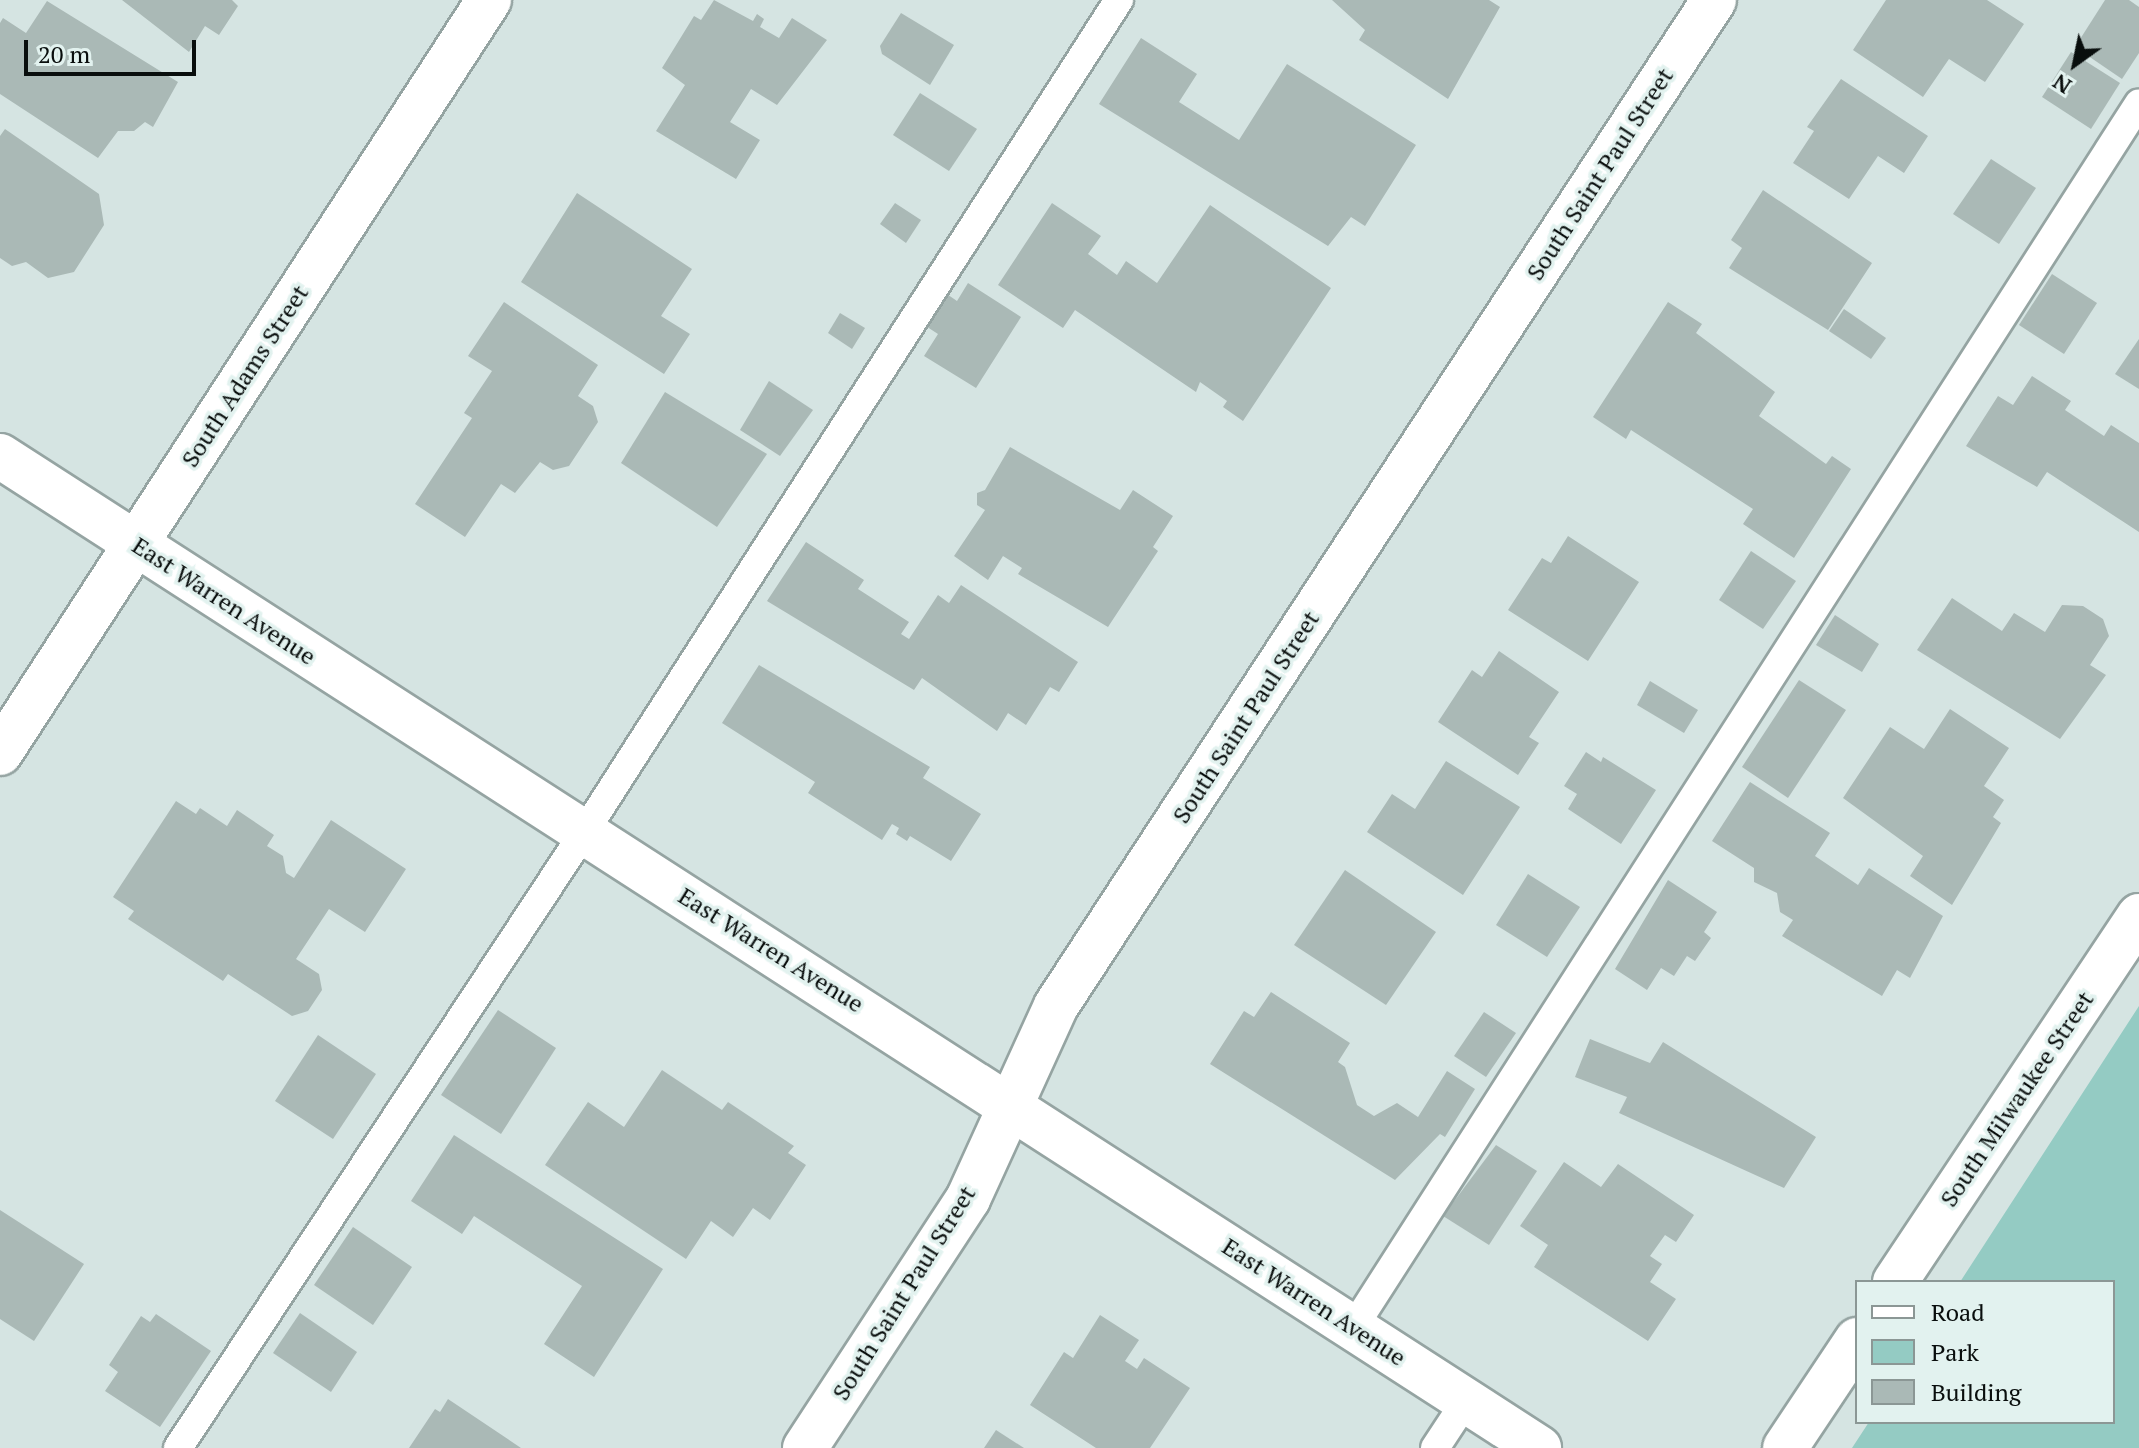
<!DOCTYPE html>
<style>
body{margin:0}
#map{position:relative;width:2139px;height:1448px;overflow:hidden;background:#d5e4e2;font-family:"PT Serif",serif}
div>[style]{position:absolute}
.green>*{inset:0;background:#94cbc3}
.building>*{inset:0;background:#aab9b6}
.roads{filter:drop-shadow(2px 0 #95a4a2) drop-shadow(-2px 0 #95a4a2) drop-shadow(0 2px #95a4a2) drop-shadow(0 -2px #95a4a2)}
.lane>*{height:28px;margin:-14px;padding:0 14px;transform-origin:14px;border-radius:14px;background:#fff}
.street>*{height:44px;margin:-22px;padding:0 22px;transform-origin:22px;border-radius:22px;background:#fff}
.secondary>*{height:44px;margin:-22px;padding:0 22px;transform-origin:22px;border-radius:22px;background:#fff}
span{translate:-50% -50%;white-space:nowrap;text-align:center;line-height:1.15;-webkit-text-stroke:7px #e2f2ef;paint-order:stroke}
.street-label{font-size:24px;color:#090e0d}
.legend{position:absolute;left:1855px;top:1280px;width:260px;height:144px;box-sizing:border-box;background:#e2f2ef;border:2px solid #8b9795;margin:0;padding:10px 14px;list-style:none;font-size:24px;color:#090e0d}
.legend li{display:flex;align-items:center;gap:16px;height:40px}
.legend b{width:40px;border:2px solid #8b9795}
.north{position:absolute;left:2035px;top:24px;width:80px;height:80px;-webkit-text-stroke:6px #e2f2ef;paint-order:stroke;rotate:213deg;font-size:22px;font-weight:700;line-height:32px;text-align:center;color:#090e0d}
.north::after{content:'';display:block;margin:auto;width:28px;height:36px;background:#090e0d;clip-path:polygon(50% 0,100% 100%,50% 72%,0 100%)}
.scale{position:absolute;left:24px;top:40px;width:172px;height:36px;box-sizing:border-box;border:4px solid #090e0d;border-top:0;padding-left:10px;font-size:24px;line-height:28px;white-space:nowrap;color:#090e0d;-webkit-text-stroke:6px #e2f2ef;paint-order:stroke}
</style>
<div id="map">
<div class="green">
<i style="clip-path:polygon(2139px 1006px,2139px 1448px,1852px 1448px,1869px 1422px,2113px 1422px,2113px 1282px,1960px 1282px)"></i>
</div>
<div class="building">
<i style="clip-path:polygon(122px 0,232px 0,238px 6px,219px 35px,205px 26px,189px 52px)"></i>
<i style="clip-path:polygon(714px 0,753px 21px,757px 14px,764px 19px,760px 27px,779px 38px,792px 18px,827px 40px,777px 105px,751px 89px,730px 122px,760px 140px,736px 179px,656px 131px,685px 85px,662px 68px,694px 16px,701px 20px)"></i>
<i style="clip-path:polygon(1332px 0,1489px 0,1500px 7px,1448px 99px,1359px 40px,1365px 30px)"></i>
<i style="clip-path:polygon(1886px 0,1987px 0,2024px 24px,1985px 82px,1949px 59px,1923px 97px,1853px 50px)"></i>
<i style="clip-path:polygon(2105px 0,2129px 0,2139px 7px,2139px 53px,2122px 79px,2075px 47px)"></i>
<i style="clip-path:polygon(47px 1px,178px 82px,153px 127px,145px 122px,134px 131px,118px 131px,98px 158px,0 94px,0 23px,3px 18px,26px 33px)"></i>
<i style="clip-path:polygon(901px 13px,954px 45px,930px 85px,882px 54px,880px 46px)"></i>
<i style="clip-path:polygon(1141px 38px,1197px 74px,1179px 102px,1239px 140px,1287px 64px,1416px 145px,1365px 226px,1351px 217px,1328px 246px,1099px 104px)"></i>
<i style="clip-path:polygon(2071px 52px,2120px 83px,2091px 129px,2042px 97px)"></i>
<i style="clip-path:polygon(1841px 79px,1928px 136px,1904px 173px,1878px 156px,1849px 199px,1793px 163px,1814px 131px,1807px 127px)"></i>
<i style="clip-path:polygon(920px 93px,977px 129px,949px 171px,893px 135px)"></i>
<i style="clip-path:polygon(5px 129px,99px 194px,104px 225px,74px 272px,48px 278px,26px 262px,12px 266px,0 258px,0 136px)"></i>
<i style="clip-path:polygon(1991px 159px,2036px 188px,1999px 244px,1953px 214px)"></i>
<i style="clip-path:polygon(1763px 190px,1872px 263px,1828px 330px,1729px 268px,1742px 248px,1731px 240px)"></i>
<i style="clip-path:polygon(577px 193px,692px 269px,661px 316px,690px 334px,664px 374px,521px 282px)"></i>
<i style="clip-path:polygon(895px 203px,921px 220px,906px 243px,880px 224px)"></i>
<i style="clip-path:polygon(1052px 203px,1101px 236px,1088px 254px,1117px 275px,1126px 261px,1157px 283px,1210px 205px,1331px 288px,1243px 421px,1223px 407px,1227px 401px,1200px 382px,1196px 392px,1075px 310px,1063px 328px,998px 285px)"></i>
<i style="clip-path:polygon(2052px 274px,2097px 303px,2064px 354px,2019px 325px)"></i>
<i style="clip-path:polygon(968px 283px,1021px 317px,976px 388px,924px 356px,938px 334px,918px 321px,938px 288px,957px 301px)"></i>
<i style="clip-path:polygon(504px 302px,598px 365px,578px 396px,593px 406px,598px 422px,569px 466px,553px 470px,540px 462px,515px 493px,501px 484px,465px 537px,415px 504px,472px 418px,464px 413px,492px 371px,468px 356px)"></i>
<i style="clip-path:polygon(1668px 302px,1702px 324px,1696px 333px,1775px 392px,1759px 416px,1826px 464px,1832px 456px,1851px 469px,1794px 558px,1743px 524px,1753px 509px,1631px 430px,1626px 439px,1593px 417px)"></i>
<i style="clip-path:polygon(1844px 309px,1886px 338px,1871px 359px,1829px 331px)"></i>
<i style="clip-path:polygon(840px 313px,865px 328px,852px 349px,828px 333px)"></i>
<i style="clip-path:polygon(2139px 339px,2139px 389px,2115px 374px)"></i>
<i style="clip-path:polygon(2032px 376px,2071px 401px,2065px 410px,2104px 436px,2111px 425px,2139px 443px,2139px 532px,2047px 472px,2037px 487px,1966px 446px,1998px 396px,2013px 405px)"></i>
<i style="clip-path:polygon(769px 381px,813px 410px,780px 456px,740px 430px)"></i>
<i style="clip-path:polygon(665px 392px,767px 454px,717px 527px,621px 463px)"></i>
<i style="clip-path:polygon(1010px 447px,1120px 510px,1133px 490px,1173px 516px,1153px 547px,1158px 551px,1108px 627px,1018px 574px,1022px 568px,1003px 556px,988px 580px,954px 556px,985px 510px,977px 505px,977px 493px,985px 490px)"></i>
<i style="clip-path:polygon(1568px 536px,1639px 582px,1588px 661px,1508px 610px,1542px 558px,1551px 563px)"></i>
<i style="clip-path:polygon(806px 542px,864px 580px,858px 589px,909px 622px,901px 634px,909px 639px,938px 595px,949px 603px,961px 585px,1078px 662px,1059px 692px,1050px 687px,1026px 725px,1008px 713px,997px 731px,922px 678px,914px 690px,767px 601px)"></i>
<i style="clip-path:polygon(1751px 551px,1796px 581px,1763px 629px,1719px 600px)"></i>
<i style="clip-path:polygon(1952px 598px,2002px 631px,2014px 613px,2045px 632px,2062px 605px,2083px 606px,2103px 619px,2109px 636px,2090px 665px,2106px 675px,2060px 739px,1917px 650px)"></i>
<i style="clip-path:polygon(1835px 615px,1879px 644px,1862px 672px,1816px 645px)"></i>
<i style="clip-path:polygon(1499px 651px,1559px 692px,1529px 737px,1539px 743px,1518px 775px,1438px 722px,1472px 670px,1482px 677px)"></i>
<i style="clip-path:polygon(759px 665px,930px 767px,923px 778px,981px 814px,951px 861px,910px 836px,907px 841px,896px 834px,899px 828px,892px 824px,882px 840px,808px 793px,815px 782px,722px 723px)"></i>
<i style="clip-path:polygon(1799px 680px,1846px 710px,1788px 798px,1742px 767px)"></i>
<i style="clip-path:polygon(1650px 681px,1698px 710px,1684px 733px,1637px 705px)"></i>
<i style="clip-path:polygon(1950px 709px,2009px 748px,1984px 786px,2004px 800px,1993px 817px,2001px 823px,1952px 905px,1910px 876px,1923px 856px,1843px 798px,1890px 727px,1924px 749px)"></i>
<i style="clip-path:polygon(1586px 752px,1601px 762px,1603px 757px,1656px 790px,1621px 844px,1568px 809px,1577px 794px,1564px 786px)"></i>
<i style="clip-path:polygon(1446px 761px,1520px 807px,1463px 895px,1367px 832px,1392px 794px,1415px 809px)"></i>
<i style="clip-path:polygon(1750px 782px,1830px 833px,1815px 856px,1858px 885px,1869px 868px,1943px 916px,1910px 978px,1897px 970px,1882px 996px,1782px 936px,1793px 920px,1780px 912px,1777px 893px,1754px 882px,1754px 868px,1712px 841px)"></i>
<i style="clip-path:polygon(176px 801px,196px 814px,200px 808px,227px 826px,237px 810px,274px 835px,267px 846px,283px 856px,286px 873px,294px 878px,331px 820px,406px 869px,365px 932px,329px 909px,296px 959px,319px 974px,322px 990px,308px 1011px,292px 1016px,228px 974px,223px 981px,128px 919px,134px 911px,113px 897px)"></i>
<i style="clip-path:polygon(1345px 870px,1436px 932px,1386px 1005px,1294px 945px)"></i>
<i style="clip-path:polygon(1528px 874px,1580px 907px,1547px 957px,1496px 925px)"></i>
<i style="clip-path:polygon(1668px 880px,1717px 912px,1704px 932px,1711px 938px,1695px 961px,1687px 956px,1674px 976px,1661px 968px,1647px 990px,1615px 969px)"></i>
<i style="clip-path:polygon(1271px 992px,1350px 1043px,1338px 1062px,1345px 1067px,1357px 1105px,1374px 1116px,1397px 1103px,1418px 1117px,1447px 1071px,1475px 1089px,1445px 1137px,1440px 1134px,1395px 1180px,1210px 1064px,1244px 1011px,1254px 1017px)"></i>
<i style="clip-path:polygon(498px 1010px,556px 1048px,501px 1134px,441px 1095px)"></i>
<i style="clip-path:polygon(1484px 1012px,1516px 1033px,1486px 1077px,1454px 1056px)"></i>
<i style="clip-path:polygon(318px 1035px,376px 1074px,333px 1139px,275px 1101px)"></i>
<i style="clip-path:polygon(1590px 1039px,1650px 1063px,1663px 1042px,1816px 1137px,1784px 1188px,1619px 1113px,1627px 1097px,1575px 1077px)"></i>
<i style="clip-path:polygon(662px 1070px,722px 1110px,728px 1102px,794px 1146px,788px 1153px,806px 1165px,770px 1220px,753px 1208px,733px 1237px,711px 1221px,686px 1259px,545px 1165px,588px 1102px,624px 1127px)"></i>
<i style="clip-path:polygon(454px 1135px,663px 1269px,594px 1377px,544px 1344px,582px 1286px,474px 1216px,462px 1234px,411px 1201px)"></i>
<i style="clip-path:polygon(1496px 1145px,1537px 1171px,1489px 1245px,1443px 1216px)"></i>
<i style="clip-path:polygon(1564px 1162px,1601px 1187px,1618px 1164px,1694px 1215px,1676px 1242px,1665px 1235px,1650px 1256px,1662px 1264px,1650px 1282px,1676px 1299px,1648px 1341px,1534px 1267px,1548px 1245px,1520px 1226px)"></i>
<i style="clip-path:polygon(0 1210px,84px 1264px,34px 1341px,0 1319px)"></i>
<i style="clip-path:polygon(353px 1227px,412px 1267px,373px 1325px,314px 1285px)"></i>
<i style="clip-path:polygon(300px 1313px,357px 1352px,331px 1392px,273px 1353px)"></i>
<i style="clip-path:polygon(156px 1314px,211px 1351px,160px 1427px,105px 1391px,118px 1372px,109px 1365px,141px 1316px,150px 1322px)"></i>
<i style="clip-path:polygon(1100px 1315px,1139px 1340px,1125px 1361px,1137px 1369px,1144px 1358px,1190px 1388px,1150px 1448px,1096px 1448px,1030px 1405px,1064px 1352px,1073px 1358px)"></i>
<i style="clip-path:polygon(448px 1399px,521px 1448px,409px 1448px,435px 1409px,440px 1412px)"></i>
<i style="clip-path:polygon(996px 1430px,1024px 1448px,984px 1448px)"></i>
</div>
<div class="roads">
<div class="lane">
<i style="left:1353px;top:1328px;width:1455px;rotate:-57.31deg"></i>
<i style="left:178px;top:1448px;width:739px;rotate:-56.59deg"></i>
<i style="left:585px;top:831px;width:988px;rotate:-57.28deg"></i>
<i style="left:1435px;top:1448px;width:56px;rotate:-56.6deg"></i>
</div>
<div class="street">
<i style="left:0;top:456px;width:1831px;rotate:32.8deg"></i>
<i style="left:0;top:753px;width:898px;rotate:-57deg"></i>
<i style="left:1895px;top:1282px;width:440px;rotate:-56.3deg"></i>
<i style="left:1785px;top:1448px;width:130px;rotate:-56.3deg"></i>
</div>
<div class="secondary">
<i style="left:805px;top:1448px;width:298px;rotate:-56.8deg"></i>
<i style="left:968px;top:1199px;width:212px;rotate:-65.5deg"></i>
<i style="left:1056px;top:1006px;width:1202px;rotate:-56.81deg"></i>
</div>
</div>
<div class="street-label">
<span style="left:1600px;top:174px;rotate:-57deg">South Saint Paul Street</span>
<span style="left:245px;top:376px;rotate:-57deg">South Adams Street</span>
<span style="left:224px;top:601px;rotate:33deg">East Warren Avenue</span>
<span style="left:1246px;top:717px;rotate:-57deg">South Saint Paul Street</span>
<span style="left:771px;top:950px;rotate:32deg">East Warren Avenue</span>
<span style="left:2017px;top:1099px;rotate:-56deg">South Milwaukee Street</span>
<span style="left:904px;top:1293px;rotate:-58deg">South Saint Paul Street</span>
<span style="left:1314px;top:1302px;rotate:33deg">East Warren Avenue</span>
</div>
<ul class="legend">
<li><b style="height:10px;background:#fff"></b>Road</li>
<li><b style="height:22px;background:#94cbc3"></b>Park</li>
<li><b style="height:22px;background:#aab9b6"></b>Building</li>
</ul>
<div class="north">N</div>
<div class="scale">20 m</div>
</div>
